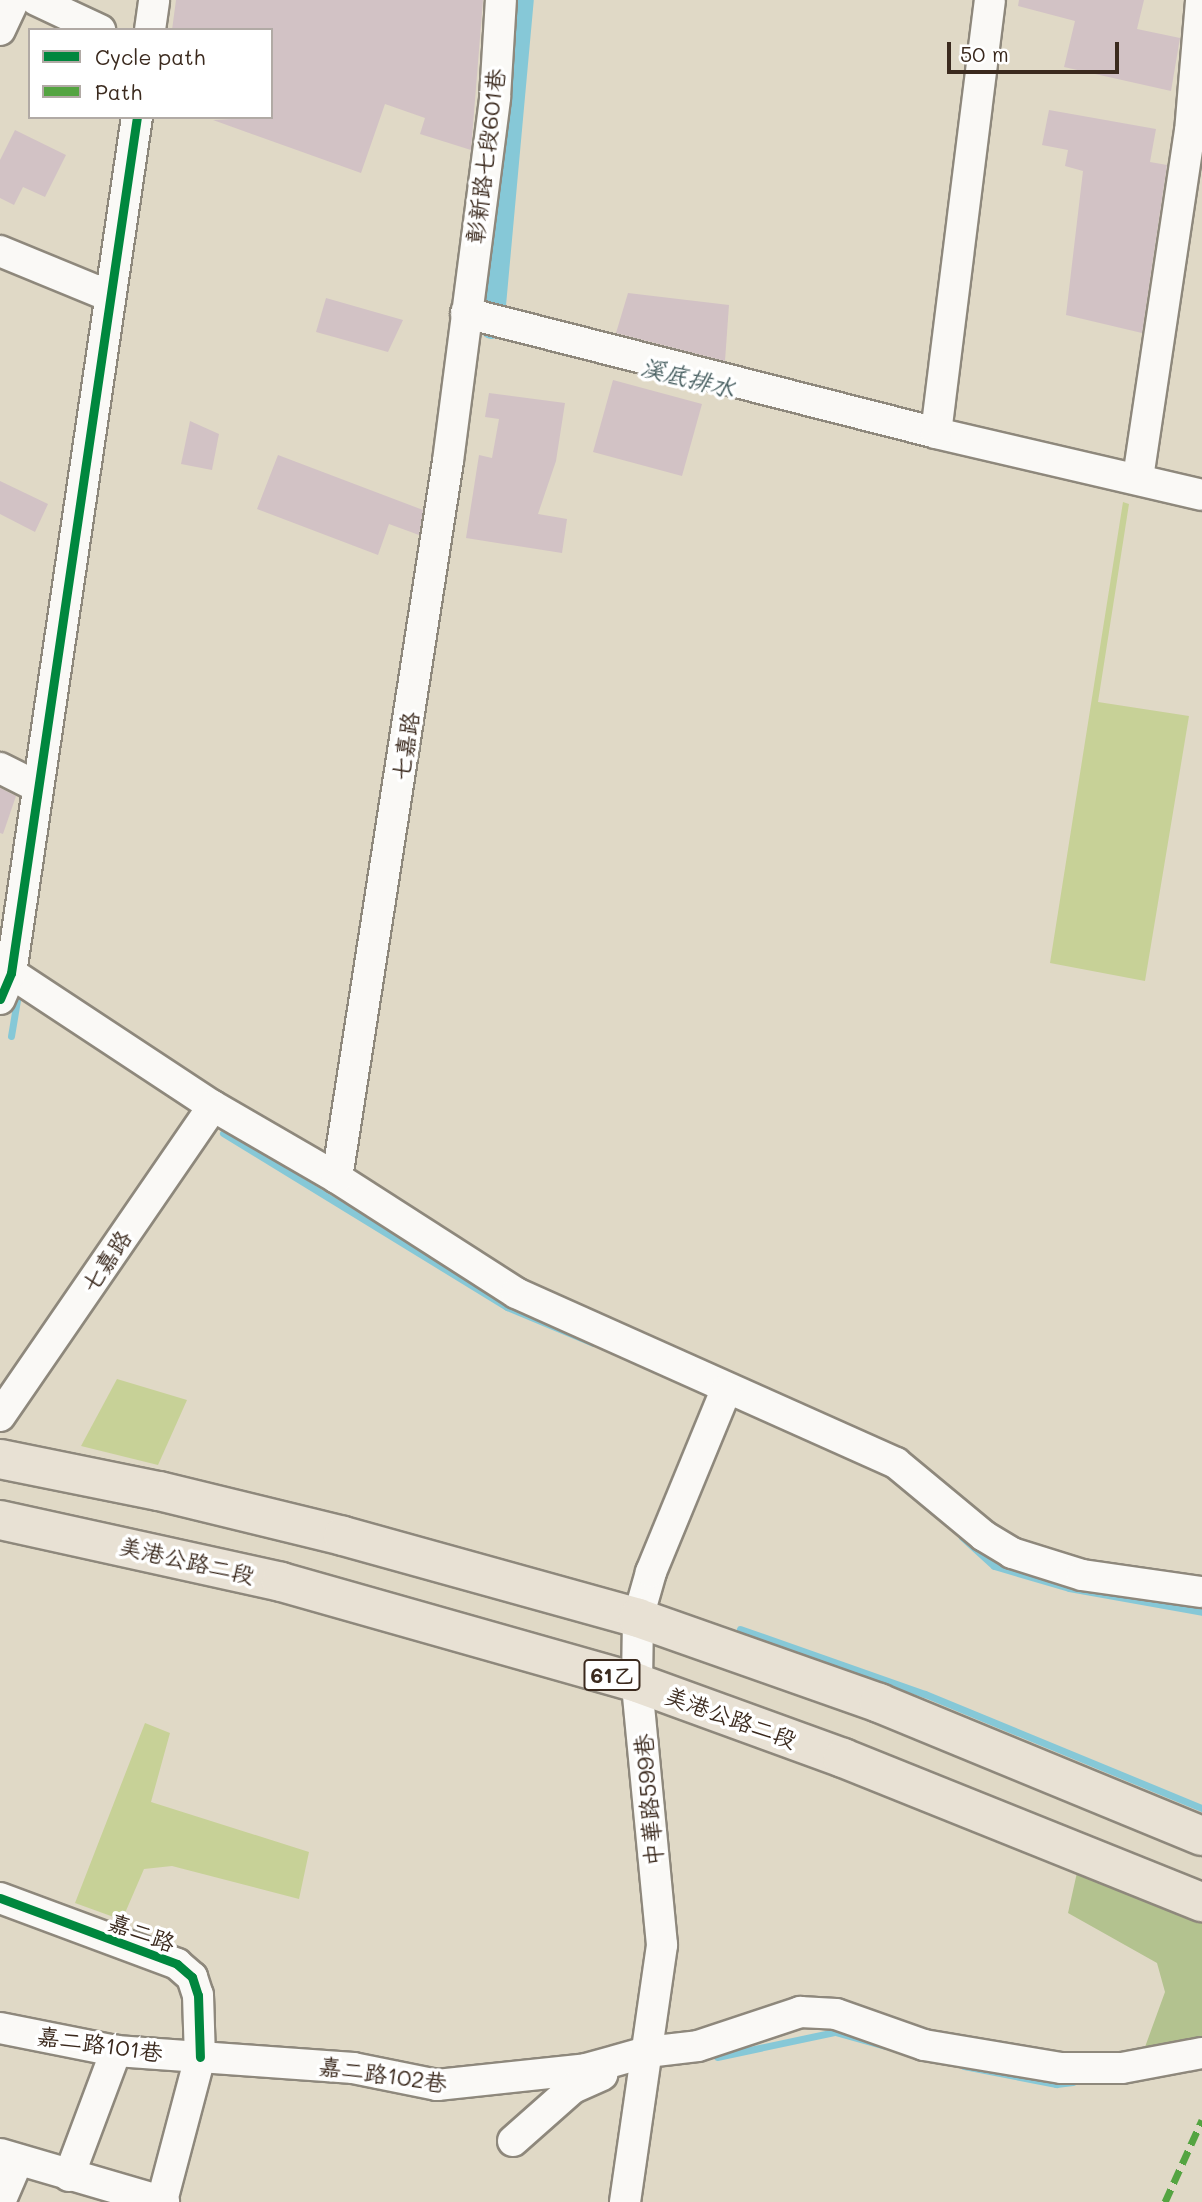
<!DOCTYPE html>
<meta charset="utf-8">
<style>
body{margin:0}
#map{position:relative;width:1202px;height:2202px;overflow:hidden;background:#e0d9c6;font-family:Mali,"LXGW WenKai TC",sans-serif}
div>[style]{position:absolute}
.green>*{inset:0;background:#c7d197}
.forest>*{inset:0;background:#b3c28f}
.stream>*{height:7px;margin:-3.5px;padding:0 3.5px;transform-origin:3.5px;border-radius:3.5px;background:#86c8d7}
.canal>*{height:24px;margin:-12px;padding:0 12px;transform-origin:12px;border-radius:12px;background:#86c8d7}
.building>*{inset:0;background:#d2c2c5}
.roads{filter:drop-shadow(2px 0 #8e887c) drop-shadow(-2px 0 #8e887c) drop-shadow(0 2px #8e887c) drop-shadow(0 -2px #8e887c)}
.minor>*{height:30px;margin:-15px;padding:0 15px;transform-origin:15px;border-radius:15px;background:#faf9f6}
.major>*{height:38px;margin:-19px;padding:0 19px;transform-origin:19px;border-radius:19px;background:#e8e1d4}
.quiet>*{height:7px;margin-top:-3.5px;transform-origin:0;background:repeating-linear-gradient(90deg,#54a441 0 14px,transparent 0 21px)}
.cycleway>*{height:9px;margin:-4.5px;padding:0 4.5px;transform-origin:4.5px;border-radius:4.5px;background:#00873e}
span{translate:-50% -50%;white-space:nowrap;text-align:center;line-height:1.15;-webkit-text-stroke:7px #fff;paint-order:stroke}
.shield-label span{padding:2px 5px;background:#fff;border:2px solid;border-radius:5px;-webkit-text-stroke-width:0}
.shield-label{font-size:21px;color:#3b2a1e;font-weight:700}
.street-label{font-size:23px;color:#3b2a1e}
.water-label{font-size:24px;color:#485f61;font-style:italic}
.legend{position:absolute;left:28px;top:28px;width:245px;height:91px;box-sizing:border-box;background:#fff;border:2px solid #b1aaa5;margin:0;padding:9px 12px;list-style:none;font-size:21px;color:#3b2a1e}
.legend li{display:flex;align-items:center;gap:14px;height:35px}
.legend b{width:35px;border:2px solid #b1aaa5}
.scale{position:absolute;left:947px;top:42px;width:172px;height:32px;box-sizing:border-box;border:4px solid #3b2a1e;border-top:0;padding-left:9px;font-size:21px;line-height:24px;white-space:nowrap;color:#3b2a1e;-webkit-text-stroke:5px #fff;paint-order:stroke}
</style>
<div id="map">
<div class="green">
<i style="clip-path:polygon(1123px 502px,1129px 504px,1098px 702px,1189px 716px,1145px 981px,1050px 963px)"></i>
<i style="clip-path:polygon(117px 1379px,187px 1400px,158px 1465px,81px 1446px)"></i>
<i style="clip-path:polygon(145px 1723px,170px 1733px,151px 1802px,309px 1852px,299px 1899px,172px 1866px,144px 1869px,122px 1920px,75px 1903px)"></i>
</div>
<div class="forest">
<i style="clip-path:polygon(1078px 1868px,1202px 1916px,1202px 2054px,1137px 2069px,1165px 1992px,1157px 1963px,1068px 1913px)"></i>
</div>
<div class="stream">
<i style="left:11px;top:1036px;width:49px;rotate:-80.5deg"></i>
<i style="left:223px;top:1133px;width:333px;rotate:31.5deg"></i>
<i style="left:507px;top:1307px;width:93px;rotate:22.7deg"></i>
<i style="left:962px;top:1537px;width:43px;rotate:42.2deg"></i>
<i style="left:994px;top:1566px;width:78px;rotate:16.3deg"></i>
<i style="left:1069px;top:1588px;width:135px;rotate:10.2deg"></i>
<i style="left:740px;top:1629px;width:196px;rotate:19.4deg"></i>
<i style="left:925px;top:1694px;width:300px;rotate:22.4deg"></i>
<i style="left:717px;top:2057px;width:121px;rotate:-12deg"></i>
<i style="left:835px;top:2032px;width:52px;rotate:15.6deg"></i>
<i style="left:964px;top:2066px;width:94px;rotate:11.1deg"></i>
<i style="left:1056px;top:2084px;width:17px;rotate:-7deg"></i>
</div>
<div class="canal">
<i style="left:492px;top:327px;width:328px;rotate:-84.8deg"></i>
</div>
<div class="building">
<i style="clip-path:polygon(176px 0,483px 0,471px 150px,420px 134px,425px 118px,385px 104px,361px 173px,213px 120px,271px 117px,271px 30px,172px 30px)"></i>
<i style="clip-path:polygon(1019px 0,1144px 0,1137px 29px,1180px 38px,1171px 91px,1064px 67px,1075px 21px,1018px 6px)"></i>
<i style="clip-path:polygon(1049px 110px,1156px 129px,1150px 162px,1167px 165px,1142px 333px,1066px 315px,1083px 171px,1065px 166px,1068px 150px,1042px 145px)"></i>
<i style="clip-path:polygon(15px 130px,66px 155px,45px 197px,23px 187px,14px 205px,0 198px,0 160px)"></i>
<i style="clip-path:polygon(628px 293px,729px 305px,725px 361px,616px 333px)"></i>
<i style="clip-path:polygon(326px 298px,403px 320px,388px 352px,316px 332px)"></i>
<i style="clip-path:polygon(613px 380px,702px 404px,682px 476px,593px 452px)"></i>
<i style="clip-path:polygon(489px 393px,565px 403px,556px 461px,538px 514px,567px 519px,562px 553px,466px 538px,479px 455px,492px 458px,499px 419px,485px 417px)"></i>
<i style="clip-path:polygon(190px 421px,219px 434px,212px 470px,181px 464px)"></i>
<i style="clip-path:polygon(278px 455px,423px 510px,419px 535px,389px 524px,378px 555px,257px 509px)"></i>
<i style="clip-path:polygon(0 481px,48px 504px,35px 532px,0 514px)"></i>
<i style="clip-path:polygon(0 788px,16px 796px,3px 834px,0 833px)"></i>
</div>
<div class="roads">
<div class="minor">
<i style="left:36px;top:0;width:71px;rotate:25.1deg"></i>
<i style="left:0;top:30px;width:33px;rotate:-65deg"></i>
<i style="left:150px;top:30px;width:30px;rotate:-82deg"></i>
<i style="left:0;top:251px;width:118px;rotate:22.4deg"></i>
<i style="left:466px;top:313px;width:485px;rotate:14.3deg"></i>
<i style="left:936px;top:433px;width:273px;rotate:13.1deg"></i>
<i style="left:936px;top:433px;width:436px;rotate:-82.9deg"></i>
<i style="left:1138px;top:478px;width:350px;rotate:-81.5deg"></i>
<i style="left:1190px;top:132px;width:132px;rotate:-85.2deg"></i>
<i style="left:0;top:768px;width:42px;rotate:26.6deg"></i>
<i style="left:11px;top:973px;width:242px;rotate:33.4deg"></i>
<i style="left:213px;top:1106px;width:143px;rotate:30.1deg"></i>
<i style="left:337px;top:1178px;width:213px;rotate:32.7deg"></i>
<i style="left:516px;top:1293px;width:416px;rotate:24.1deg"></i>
<i style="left:896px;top:1463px;width:114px;rotate:39.7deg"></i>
<i style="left:984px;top:1536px;width:33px;rotate:31deg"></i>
<i style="left:1012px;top:1553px;width:73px;rotate:17.4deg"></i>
<i style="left:1082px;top:1575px;width:121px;rotate:8.1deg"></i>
<i style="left:0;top:999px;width:28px;rotate:-67deg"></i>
<i style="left:11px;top:973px;width:865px;rotate:-81.63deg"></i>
<i style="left:337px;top:1178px;width:726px;rotate:-81.2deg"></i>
<i style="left:448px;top:461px;width:367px;rotate:-82.6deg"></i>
<i style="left:495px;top:97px;width:97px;rotate:-86.5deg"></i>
<i style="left:0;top:1416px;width:376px;rotate:-55.5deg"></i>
<i style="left:0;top:1898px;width:189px;rotate:20.4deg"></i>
<i style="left:177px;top:1964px;width:20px;rotate:41deg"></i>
<i style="left:192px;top:1977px;width:19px;rotate:72deg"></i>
<i style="left:198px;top:1995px;width:62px;rotate:88.2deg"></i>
<i style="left:200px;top:2057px;width:149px;rotate:104.8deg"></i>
<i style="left:0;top:2028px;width:118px;rotate:11.2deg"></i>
<i style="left:116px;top:2051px;width:238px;rotate:4.1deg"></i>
<i style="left:353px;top:2068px;width:86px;rotate:11.4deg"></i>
<i style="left:437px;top:2085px;width:150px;rotate:-6.1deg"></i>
<i style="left:586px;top:2069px;width:63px;rotate:-15.6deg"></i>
<i style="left:647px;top:2052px;width:51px;rotate:-6.7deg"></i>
<i style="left:698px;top:2046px;width:108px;rotate:-18.4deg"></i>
<i style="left:800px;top:2012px;width:36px;rotate:3deg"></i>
<i style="left:836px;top:2014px;width:93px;rotate:19.4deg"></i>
<i style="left:924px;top:2045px;width:139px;rotate:9.5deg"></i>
<i style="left:1061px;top:2068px;width:61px"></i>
<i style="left:1122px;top:2068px;width:81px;rotate:-10.6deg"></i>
<i style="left:513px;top:2141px;width:80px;rotate:-41.5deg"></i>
<i style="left:573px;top:2088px;width:32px;rotate:-24deg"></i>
<i style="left:0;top:2154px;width:171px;rotate:16.3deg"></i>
<i style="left:69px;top:2176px;width:134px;rotate:-69.4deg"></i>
<i style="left:0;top:2202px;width:46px;rotate:-66.8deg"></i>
<i style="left:625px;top:2202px;width:260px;rotate:-81.8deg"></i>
<i style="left:662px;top:1945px;width:263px;rotate:-95.5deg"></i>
<i style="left:637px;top:1683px;width:65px;rotate:-89.1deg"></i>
<i style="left:638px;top:1618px;width:48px;rotate:-74.2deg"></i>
<i style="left:651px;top:1572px;width:197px;rotate:-67.6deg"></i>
</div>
<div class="major">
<i style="left:0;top:1459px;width:162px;rotate:11.4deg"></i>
<i style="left:159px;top:1491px;width:189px;rotate:13.7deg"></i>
<i style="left:343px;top:1536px;width:306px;rotate:15.5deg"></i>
<i style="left:638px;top:1618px;width:256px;rotate:19.4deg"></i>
<i style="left:879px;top:1703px;width:349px;rotate:22.4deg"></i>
<i style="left:0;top:1520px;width:288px;rotate:12.4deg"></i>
<i style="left:281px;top:1582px;width:370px;rotate:15.8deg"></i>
<i style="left:637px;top:1683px;width:219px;rotate:20deg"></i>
<i style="left:843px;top:1758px;width:387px;rotate:21.9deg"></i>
</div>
</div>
<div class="quiet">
<i style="left:1165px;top:2202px;width:90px;rotate:-65.7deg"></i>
</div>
<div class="cycleway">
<i style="left:0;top:999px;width:28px;rotate:-67deg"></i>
<i style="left:11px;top:973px;width:865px;rotate:-81.63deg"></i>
<i style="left:0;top:1898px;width:189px;rotate:20.4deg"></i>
<i style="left:177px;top:1964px;width:20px;rotate:41deg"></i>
<i style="left:192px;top:1977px;width:19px;rotate:72deg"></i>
<i style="left:198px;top:1995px;width:62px;rotate:88.2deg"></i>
</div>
<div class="shield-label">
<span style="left:612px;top:1675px">61乙</span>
</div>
<div class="street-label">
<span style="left:485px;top:156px;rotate:-83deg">彰新路七段601巷</span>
<span style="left:405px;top:746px;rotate:-81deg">七嘉路</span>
<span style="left:106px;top:1261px;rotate:-56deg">七嘉路</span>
<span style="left:187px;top:1560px;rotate:13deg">美港公路二段</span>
<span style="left:731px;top:1717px;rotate:20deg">美港公路二段</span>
<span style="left:648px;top:1800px;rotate:-95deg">中華路599巷</span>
<span style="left:142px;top:1932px;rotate:20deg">嘉二路</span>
<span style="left:100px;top:2044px;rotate:8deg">嘉二路101巷</span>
<span style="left:383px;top:2074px;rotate:8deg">嘉二路102巷</span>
</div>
<div class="water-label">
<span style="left:688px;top:377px;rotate:14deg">溪底排水</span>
</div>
<ul class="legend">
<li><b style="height:9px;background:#00873e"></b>Cycle path</li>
<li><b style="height:9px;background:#54a441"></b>Path</li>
</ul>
<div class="scale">50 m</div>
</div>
